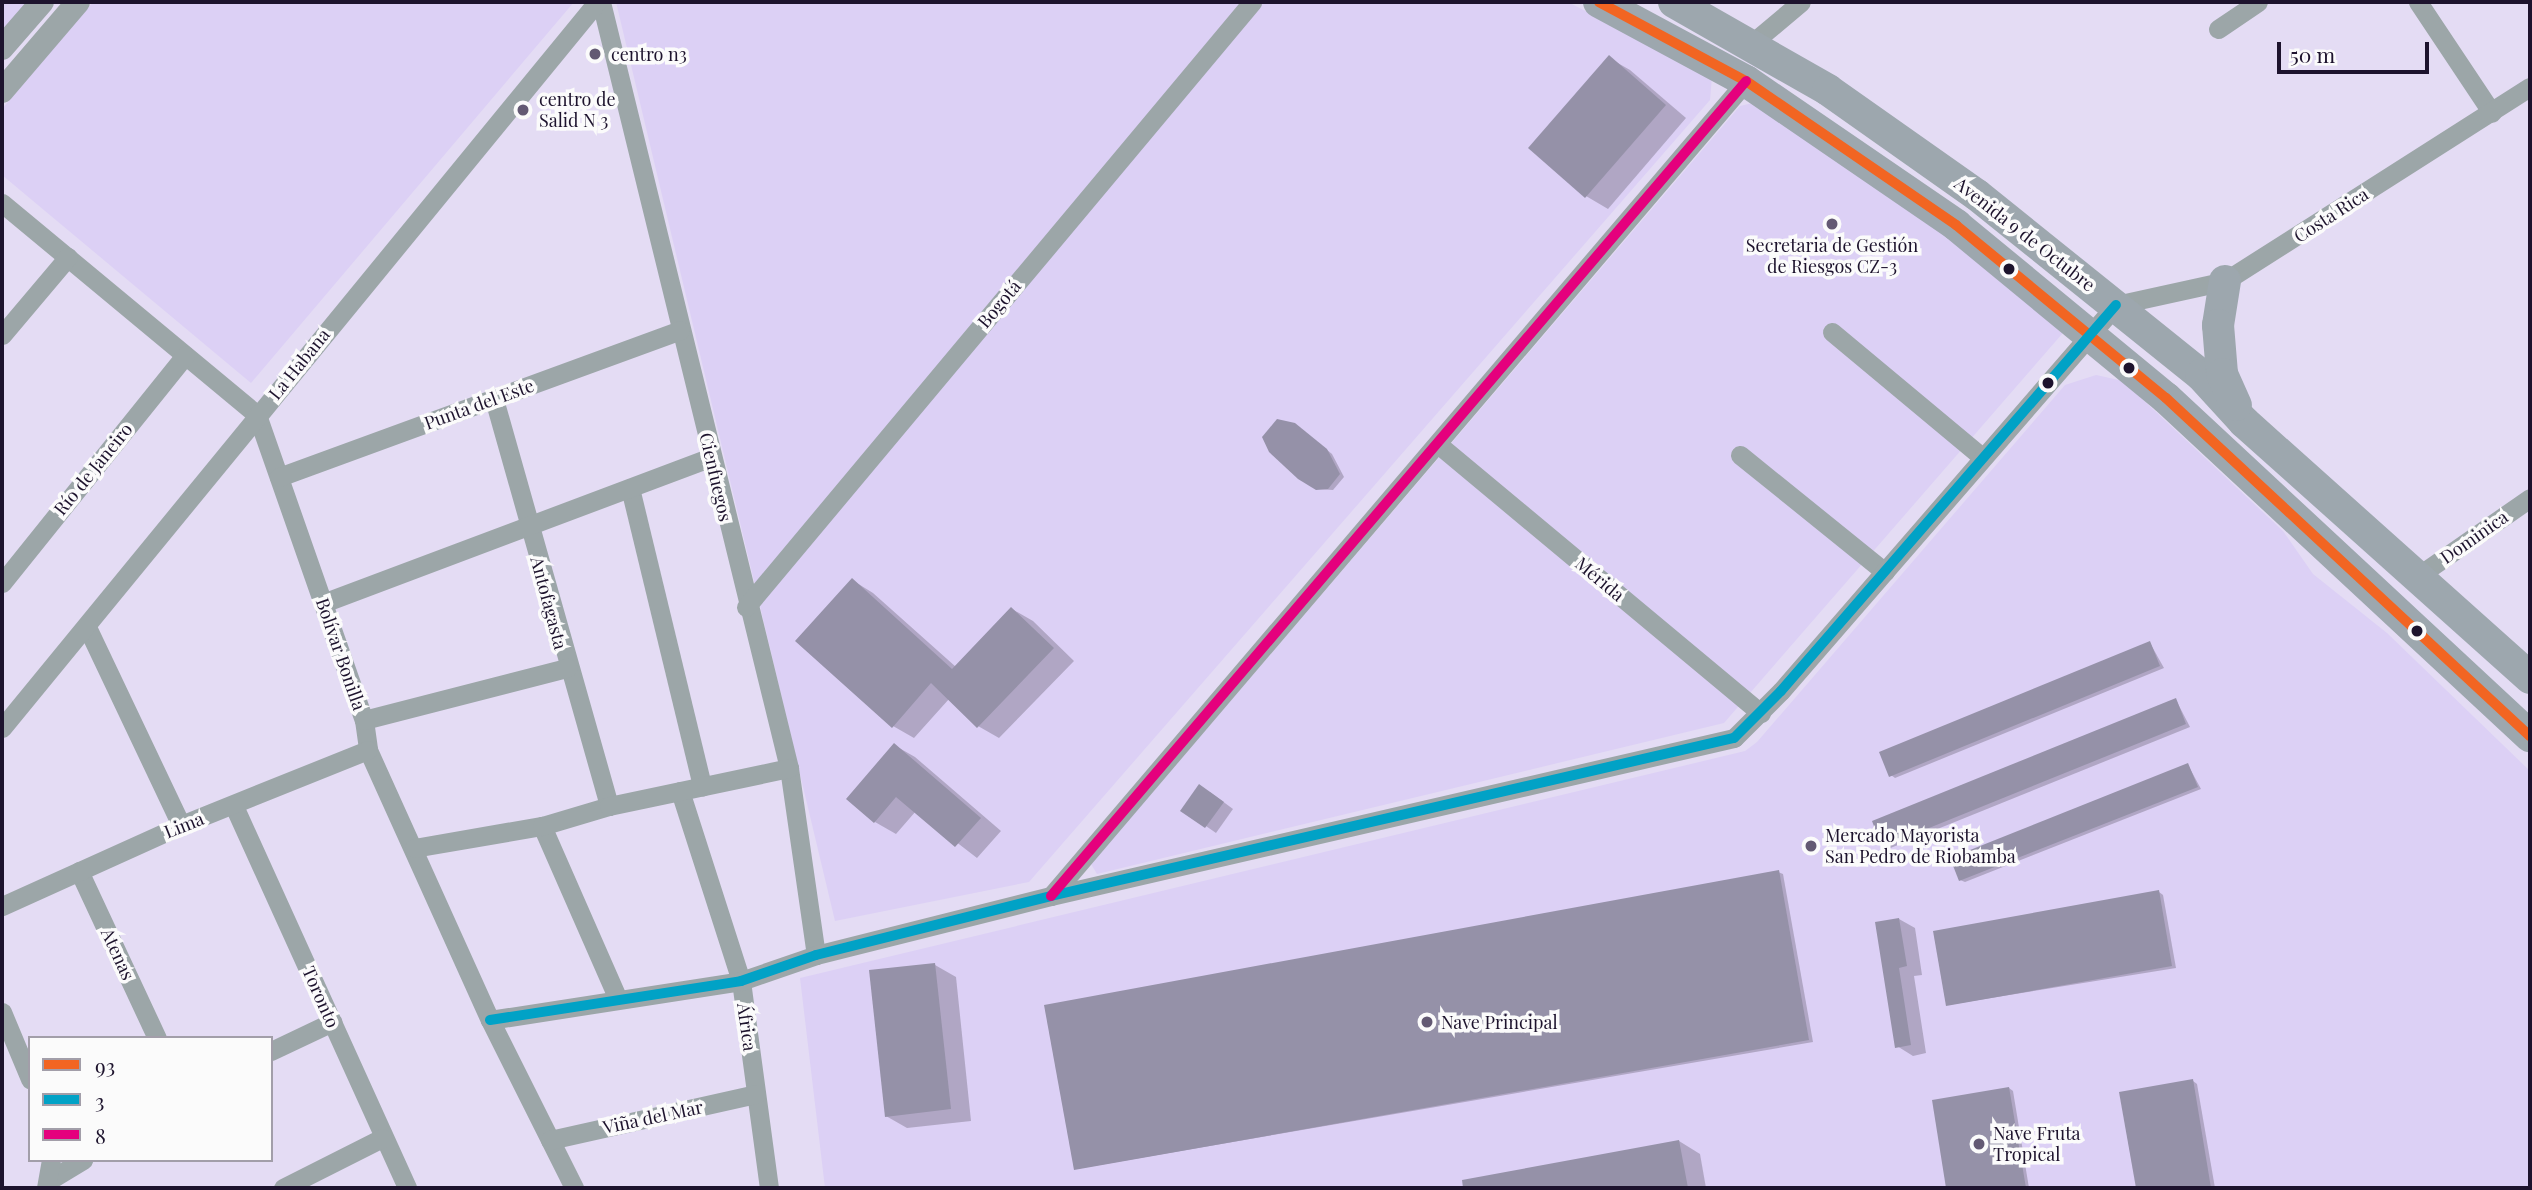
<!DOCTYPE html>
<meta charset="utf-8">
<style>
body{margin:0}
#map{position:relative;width:2532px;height:1190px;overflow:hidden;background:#e4dcf4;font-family:"Playfair Display",serif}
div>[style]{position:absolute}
.built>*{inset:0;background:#dcd0f5}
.shadow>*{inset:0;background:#0003}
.building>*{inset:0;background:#9591a8}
.minor>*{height:19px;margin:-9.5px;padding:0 9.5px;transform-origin:9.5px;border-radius:9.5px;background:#9ca6a8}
.tertiary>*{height:24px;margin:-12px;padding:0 12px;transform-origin:12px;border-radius:12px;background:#9ca6a8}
.primary>*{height:32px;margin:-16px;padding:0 16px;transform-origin:16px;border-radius:16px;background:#9da7ae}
.bus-1>*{height:10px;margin:-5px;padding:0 5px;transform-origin:5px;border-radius:5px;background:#f26522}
.bus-2>*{height:10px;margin:-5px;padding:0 5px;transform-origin:5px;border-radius:5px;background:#01a2c6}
.bus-3>*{height:10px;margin:-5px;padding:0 5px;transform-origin:5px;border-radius:5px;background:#e5007d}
.dots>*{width:19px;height:19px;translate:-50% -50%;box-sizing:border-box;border:4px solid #fbfbfb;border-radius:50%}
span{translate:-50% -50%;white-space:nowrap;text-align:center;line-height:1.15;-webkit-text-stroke:7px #fbfbfb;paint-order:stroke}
.poi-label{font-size:18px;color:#1d132d}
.left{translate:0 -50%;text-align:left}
.street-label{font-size:18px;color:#1d132d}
.frame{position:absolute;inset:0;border:4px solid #1d132d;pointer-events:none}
.legend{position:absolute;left:28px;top:1036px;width:245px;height:126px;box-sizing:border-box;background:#fbfbfb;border:2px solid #a29ea9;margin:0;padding:9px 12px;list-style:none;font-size:21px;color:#1d132d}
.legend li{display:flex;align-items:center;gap:14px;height:35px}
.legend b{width:35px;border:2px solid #a29ea9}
.scale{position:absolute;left:2277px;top:42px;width:152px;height:32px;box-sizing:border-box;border:4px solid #1d132d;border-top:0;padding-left:9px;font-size:21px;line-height:24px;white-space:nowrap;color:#1d132d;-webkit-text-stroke:5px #fbfbfb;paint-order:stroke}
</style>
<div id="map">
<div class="built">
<i style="clip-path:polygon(2px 2px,42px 2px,2px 48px)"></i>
<i style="clip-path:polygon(93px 2px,574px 2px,251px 383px,2px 175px,2px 109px)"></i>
<i style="clip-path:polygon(616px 2px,1568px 2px,1712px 77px,1710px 100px,1029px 882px,835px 921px)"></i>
<i style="clip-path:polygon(1757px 102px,2061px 318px,2062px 334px,1724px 723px,1097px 874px,1091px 864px,1740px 106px)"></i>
<i style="clip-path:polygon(2096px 375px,2123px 381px,2283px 531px,2313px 574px,2387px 633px,2530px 771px,2530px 1188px,825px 1188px,800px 978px,1745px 751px,1757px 742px,2065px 385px)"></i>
</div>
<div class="shadow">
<i style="clip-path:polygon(1609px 58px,1630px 70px,1686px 118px,1608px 209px,1586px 196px,1531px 148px)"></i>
<i style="clip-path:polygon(1300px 428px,1332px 454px,1344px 477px,1333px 490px,1317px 489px)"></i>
<i style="clip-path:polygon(852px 580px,873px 593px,956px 667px,1012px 609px,1033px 621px,1074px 661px,999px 738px,978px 726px,949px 699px,914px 738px,893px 726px)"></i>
<i style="clip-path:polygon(2150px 643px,2164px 668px,1895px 778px,1891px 775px)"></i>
<i style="clip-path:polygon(2176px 700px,2190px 727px,1888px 849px,1883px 846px)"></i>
<i style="clip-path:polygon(894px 745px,915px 757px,1001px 831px,977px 858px,916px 811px,896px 834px,875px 822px)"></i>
<i style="clip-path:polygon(2188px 765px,2201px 789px,1965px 882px,1960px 880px)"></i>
<i style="clip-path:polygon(1210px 792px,1233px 809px,1216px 833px,1183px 810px)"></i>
<i style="clip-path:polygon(1778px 872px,1783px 874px,1813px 1042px,1076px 1169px)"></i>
<i style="clip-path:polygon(2159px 892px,2163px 895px,2176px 968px,1948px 1005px)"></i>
<i style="clip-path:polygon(1899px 919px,1915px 928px,1922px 975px,1914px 976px,1926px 1053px,1913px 1056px,1897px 1046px)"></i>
<i style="clip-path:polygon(935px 965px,956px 977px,971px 1121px,907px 1128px,886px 1116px)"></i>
<i style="clip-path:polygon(2193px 1081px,2197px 1084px,2215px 1188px,2137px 1188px,2121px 1094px)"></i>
<i style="clip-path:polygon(2009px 1088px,2013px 1091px,2029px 1188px,1948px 1188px,1934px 1101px)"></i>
<i style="clip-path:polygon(1679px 1141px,1700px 1154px,1706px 1188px,1483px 1188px,1481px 1178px)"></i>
</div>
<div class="building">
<i style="clip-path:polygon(1609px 55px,1666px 105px,1585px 198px,1528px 148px)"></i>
<i style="clip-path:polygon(1277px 419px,1295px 423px,1327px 449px,1340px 474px,1328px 489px,1316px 490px,1298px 479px,1269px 452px,1262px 437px)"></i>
<i style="clip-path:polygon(852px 578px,952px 669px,1011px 607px,1054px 648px,977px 728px,931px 683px,892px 728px,795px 641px)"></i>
<i style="clip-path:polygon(2150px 641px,2160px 666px,1889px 777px,1879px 752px)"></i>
<i style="clip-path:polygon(2176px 698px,2186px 724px,1882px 847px,1872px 821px)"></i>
<i style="clip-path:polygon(894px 743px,981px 818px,955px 847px,896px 797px,874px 823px,846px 799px)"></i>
<i style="clip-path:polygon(2188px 763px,2198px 787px,1959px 881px,1950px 858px)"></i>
<i style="clip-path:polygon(1199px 784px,1224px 802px,1205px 828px,1180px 811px)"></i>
<i style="clip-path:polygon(1779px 870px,1809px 1040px,1074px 1170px,1044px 1005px)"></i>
<i style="clip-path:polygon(2159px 890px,2172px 966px,1946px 1006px,1933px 931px)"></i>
<i style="clip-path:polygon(1899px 918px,1907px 966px,1899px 968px,1911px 1045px,1895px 1048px,1875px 922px)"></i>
<i style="clip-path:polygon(935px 963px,951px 1109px,885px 1117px,869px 970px)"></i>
<i style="clip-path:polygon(2193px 1079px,2211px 1188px,2136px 1188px,2119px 1092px)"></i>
<i style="clip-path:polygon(2009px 1087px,2026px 1188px,1946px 1188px,1932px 1100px)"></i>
<i style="clip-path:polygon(1679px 1140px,1688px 1188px,1463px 1188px,1462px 1180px)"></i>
</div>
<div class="minor">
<i style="left:601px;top:2px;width:789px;rotate:76.21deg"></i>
<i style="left:789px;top:768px;width:189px;rotate:81.8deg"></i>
<i style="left:2418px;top:2px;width:133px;rotate:56.3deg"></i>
<i style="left:2218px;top:29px;width:48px;rotate:-34deg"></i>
<i style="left:1751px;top:44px;width:65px;rotate:-40deg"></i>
<i style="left:2px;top:203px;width:332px;rotate:39.7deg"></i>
<i style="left:257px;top:415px;width:323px;rotate:70.7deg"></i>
<i style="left:364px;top:720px;width:30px;rotate:82deg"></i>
<i style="left:368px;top:750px;width:296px;rotate:65.7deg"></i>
<i style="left:490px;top:1020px;width:188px;rotate:63.4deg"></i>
<i style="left:1832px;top:332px;width:194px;rotate:39.8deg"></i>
<i style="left:2px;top:335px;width:102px;rotate:-49.8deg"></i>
<i style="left:494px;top:399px;width:423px;rotate:74.2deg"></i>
<i style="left:1439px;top:445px;width:419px;rotate:39.8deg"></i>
<i style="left:1740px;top:455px;width:186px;rotate:38.9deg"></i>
<i style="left:279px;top:477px;width:427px;rotate:-20.1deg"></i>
<i style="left:630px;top:488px;width:307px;rotate:76.4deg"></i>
<i style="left:2418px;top:576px;width:136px;rotate:-34.9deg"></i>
<i style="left:2px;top:583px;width:292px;rotate:-51.2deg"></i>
<i style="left:323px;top:603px;width:415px;rotate:-20.6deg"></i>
<i style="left:746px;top:607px;width:789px;rotate:-50.09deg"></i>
<i style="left:87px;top:627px;width:219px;rotate:64.6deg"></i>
<i style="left:364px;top:720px;width:210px;rotate:-14.4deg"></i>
<i style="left:2px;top:728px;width:939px;rotate:-50.66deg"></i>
<i style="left:680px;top:791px;width:200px;rotate:72.2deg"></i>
<i style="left:741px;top:981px;width:209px;rotate:82.3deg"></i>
<i style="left:234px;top:806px;width:419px;rotate:65.6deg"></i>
<i style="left:542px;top:826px;width:187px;rotate:66.3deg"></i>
<i style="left:414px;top:848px;width:130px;rotate:-9.8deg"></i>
<i style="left:542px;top:826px;width:70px;rotate:-16.6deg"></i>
<i style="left:609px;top:806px;width:184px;rotate:-11.9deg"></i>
<i style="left:79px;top:871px;width:184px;rotate:65deg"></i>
<i style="left:1051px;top:896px;width:1071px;rotate:-49.54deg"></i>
<i style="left:2px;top:906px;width:196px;rotate:-24.3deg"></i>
<i style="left:181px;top:825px;width:201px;rotate:-21.9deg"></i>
<i style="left:2px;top:1012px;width:73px;rotate:67.3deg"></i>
<i style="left:490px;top:1020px;width:254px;rotate:-8.8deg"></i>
<i style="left:741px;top:981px;width:79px;rotate:-19.1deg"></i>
<i style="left:816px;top:955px;width:242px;rotate:-14.1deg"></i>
<i style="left:1051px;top:896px;width:701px;rotate:-13.03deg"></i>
<i style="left:1734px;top:738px;width:66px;rotate:-45deg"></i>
<i style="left:1781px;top:691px;width:511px;rotate:-49.05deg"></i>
<i style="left:2116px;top:305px;width:112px;rotate:-12.4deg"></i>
<i style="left:2225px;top:281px;width:361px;rotate:-32.5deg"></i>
<i style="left:271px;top:1051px;width:68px;rotate:-25.4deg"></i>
<i style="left:550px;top:1140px;width:211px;rotate:-12.6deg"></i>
<i style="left:48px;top:1181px;width:41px;rotate:-31deg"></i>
<i style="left:46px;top:1188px;width:28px;rotate:-80deg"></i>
<i style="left:283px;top:1188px;width:111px;rotate:-26.8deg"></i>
</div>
<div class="tertiary">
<i style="left:2px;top:48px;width:61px;rotate:-49deg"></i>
<i style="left:2px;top:91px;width:117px;rotate:-49.5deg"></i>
</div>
<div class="primary">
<i style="left:1599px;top:2px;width:167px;rotate:28.3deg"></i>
<i style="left:1746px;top:81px;width:255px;rotate:34.4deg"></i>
<i style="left:1956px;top:225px;width:272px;rotate:39.5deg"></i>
<i style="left:2166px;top:398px;width:497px;rotate:42.9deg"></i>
<i style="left:1674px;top:2px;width:177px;rotate:29.7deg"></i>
<i style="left:1828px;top:90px;width:182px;rotate:35.2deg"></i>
<i style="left:1977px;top:195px;width:287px;rotate:38.8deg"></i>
<i style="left:2201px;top:375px;width:64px;rotate:47.5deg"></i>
<i style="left:2244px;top:422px;width:384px;rotate:41.8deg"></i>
<i style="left:2225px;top:281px;width:45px;rotate:99deg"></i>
<i style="left:2218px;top:325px;width:49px;rotate:85.3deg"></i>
<i style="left:2222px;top:374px;width:34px;rotate:66deg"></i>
</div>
<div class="bus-1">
<i style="left:1599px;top:2px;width:167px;rotate:28.3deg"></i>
<i style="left:1746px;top:81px;width:255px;rotate:34.4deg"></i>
<i style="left:1956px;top:225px;width:272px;rotate:39.5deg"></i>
<i style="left:2166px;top:398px;width:497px;rotate:42.9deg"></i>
</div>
<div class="bus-2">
<i style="left:490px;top:1020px;width:254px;rotate:-8.8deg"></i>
<i style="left:741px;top:981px;width:79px;rotate:-19.1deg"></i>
<i style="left:816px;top:955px;width:242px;rotate:-14.1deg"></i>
<i style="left:1051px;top:896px;width:701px;rotate:-13.03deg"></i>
<i style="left:1734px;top:738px;width:66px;rotate:-45deg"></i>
<i style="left:1781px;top:691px;width:511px;rotate:-49.05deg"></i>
</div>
<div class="bus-3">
<i style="left:1051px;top:896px;width:1071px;rotate:-49.54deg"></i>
</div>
<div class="dots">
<i style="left:595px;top:54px;background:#635973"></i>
<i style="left:523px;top:110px;background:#635973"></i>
<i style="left:1832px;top:224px;background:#635973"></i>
<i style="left:2009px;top:269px;background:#1d132d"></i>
<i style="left:2129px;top:368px;background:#1d132d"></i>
<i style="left:2048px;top:383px;background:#1d132d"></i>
<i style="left:2417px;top:631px;background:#1d132d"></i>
<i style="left:1811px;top:846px;background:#635973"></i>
<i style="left:1427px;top:1022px;background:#635973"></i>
<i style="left:1979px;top:1144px;background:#635973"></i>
</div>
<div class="poi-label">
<span class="left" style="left:611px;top:54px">centro n3</span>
<span class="left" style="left:539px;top:110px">centro de<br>Salid N 3</span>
<span style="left:1832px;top:256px">Secretaria de Gestión<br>de Riesgos CZ-3</span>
<span class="left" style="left:1825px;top:846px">Mercado Mayorista<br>San Pedro de Riobamba</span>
<span class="left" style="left:1441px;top:1022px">Nave Principal</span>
<span class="left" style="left:1993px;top:1144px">Nave Fruta<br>Tropical</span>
</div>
<div class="street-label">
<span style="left:2331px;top:215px;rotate:-33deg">Costa Rica</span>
<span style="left:2025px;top:234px;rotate:38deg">Avenida 9 de Octubre</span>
<span style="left:999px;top:304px;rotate:-50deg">Bogotá</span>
<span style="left:299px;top:364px;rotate:-51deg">La Habana</span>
<span style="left:479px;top:404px;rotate:-20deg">Punta del Este</span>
<span style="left:93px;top:469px;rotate:-51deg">Río de Janeiro</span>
<span style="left:716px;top:477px;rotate:77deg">Cienfuegos</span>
<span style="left:2474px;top:537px;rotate:-35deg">Dominica</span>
<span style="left:1600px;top:579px;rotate:40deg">Mérida</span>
<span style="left:549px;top:603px;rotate:75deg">Antofagasta</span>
<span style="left:341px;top:654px;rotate:71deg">Bolívar Bonilla</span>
<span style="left:184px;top:825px;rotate:-22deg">Lima</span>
<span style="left:118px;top:954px;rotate:65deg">Atenas</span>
<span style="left:321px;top:997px;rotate:66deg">Toronto</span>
<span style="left:747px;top:1027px;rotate:82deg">África</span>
<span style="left:653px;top:1117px;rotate:-12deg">Viña del Mar</span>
</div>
<div class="frame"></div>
<ul class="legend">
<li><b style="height:9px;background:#f26522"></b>93</li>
<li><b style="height:9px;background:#01a2c6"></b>3</li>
<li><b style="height:9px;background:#e5007d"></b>8</li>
</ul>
<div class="scale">50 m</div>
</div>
